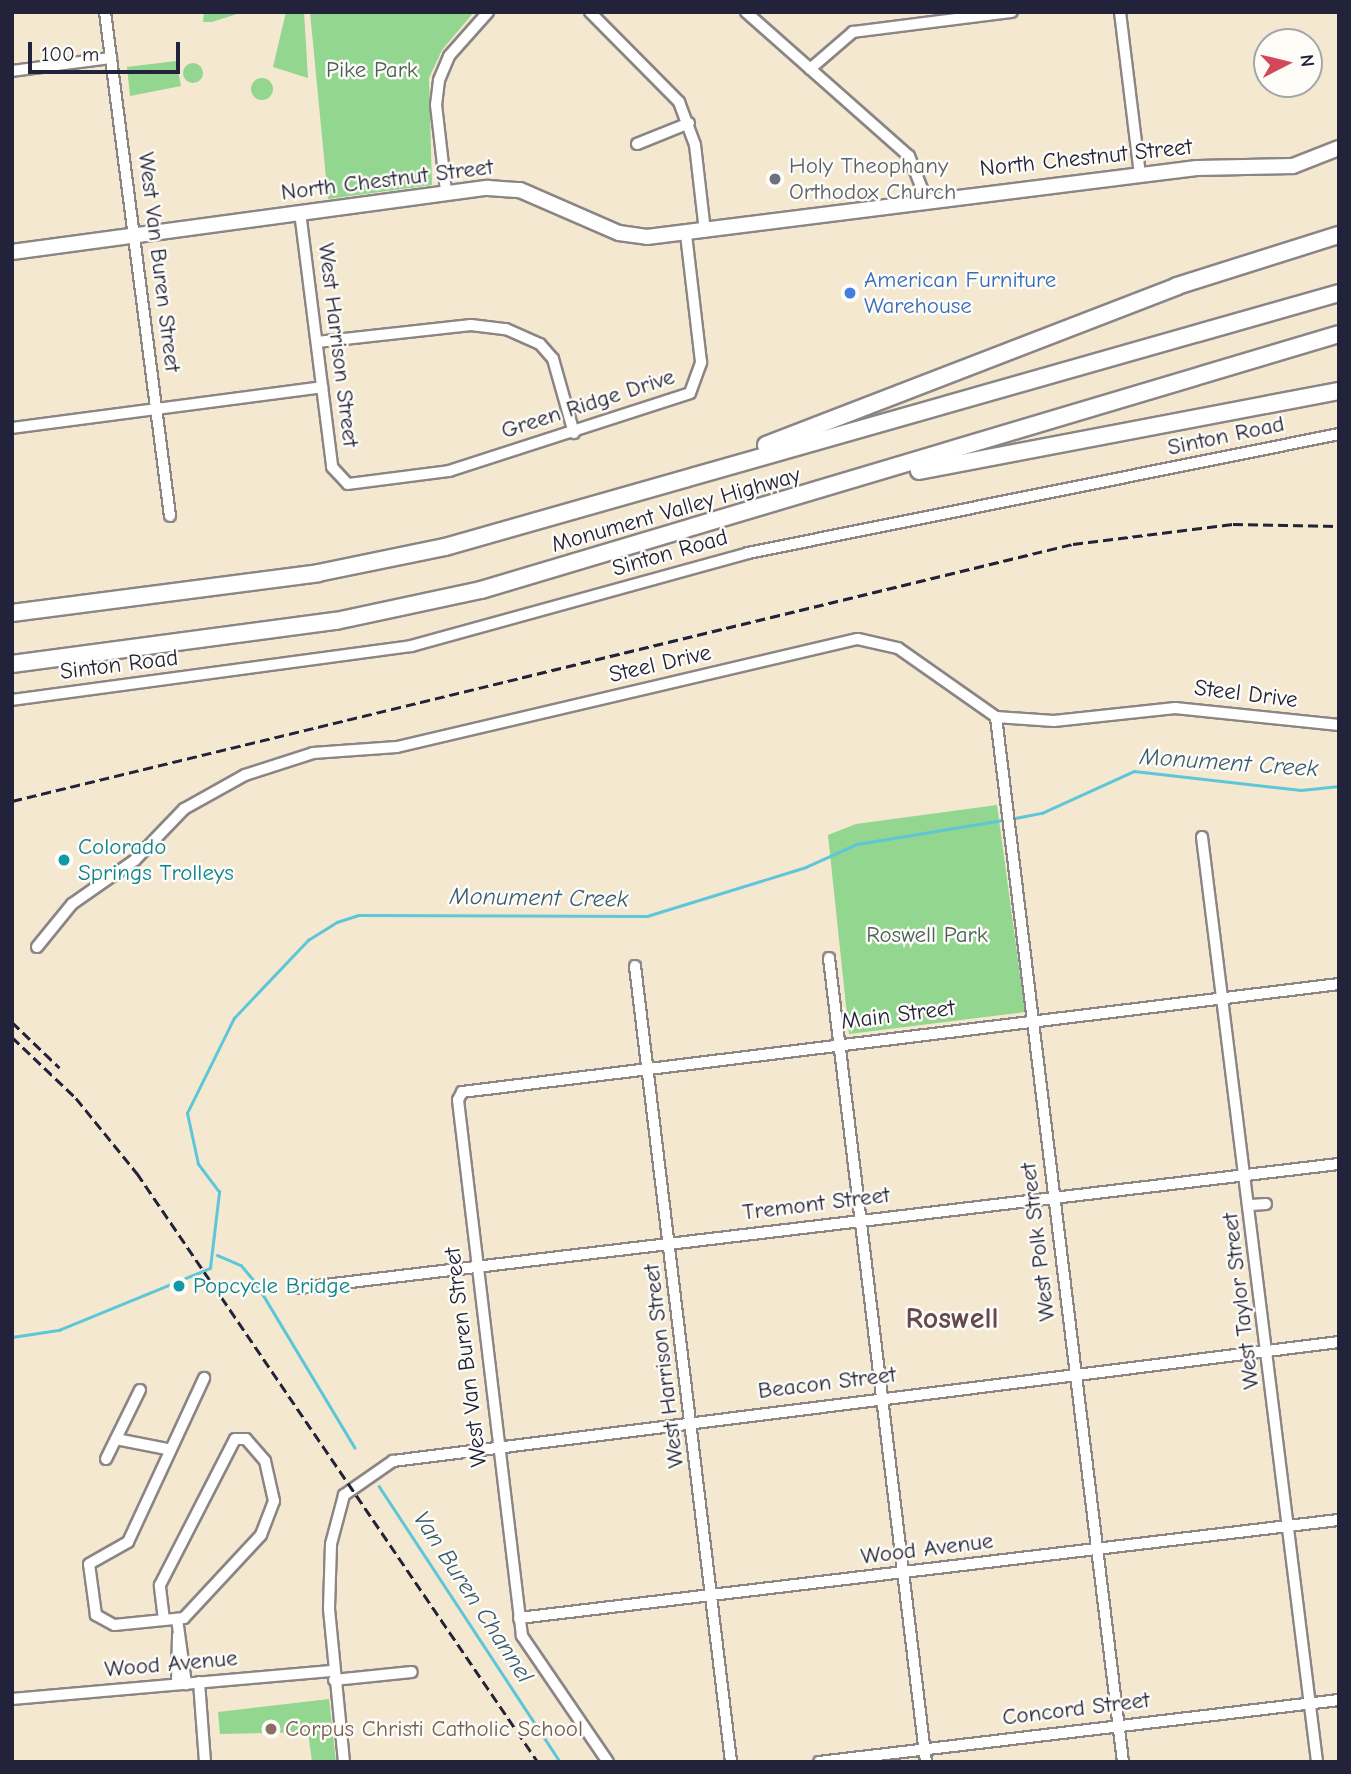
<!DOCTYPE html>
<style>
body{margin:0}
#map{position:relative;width:1351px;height:1774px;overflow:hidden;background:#f4e8d0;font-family:"Comic Neue",sans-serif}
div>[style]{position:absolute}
.green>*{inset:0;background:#92d68f}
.round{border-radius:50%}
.stream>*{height:2.5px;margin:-1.25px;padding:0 1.25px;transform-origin:1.25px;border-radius:1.25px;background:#5dc6d9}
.roads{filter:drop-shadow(2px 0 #8b8586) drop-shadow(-2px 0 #8b8586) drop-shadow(0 2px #8b8586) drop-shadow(0 -2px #8b8586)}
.minor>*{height:10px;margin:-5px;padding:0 5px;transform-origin:5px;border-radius:5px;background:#fff}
.major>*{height:14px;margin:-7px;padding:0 7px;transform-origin:7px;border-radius:7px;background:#fff}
.highway>*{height:16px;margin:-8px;padding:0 8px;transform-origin:8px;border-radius:8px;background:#fff}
.rail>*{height:2.5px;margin-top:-1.25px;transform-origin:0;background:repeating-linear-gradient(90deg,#22223b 0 10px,transparent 0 15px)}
.dots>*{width:19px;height:19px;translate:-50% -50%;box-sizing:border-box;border:4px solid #fdfcf7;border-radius:50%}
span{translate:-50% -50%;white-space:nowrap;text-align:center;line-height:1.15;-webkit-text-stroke:5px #fdfcf7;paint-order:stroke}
.park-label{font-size:23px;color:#496158}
.street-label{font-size:23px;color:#22223b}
.worship-label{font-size:23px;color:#5b616d}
.left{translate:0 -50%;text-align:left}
.shop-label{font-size:23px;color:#366cbe}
.culture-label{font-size:23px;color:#0d838f}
.education-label{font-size:23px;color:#785e54}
.water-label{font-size:24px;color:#375b72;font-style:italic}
.district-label{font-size:30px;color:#664950;font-weight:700}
.frame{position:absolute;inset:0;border:14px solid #22223b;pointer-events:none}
.north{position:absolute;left:1253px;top:28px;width:70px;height:70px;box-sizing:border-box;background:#fdfcf7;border:2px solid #a5a5ac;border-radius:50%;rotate:83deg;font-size:19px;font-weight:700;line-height:28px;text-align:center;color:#22223b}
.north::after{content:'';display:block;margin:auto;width:24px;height:32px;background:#d1495b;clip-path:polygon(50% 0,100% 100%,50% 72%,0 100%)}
.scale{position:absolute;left:28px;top:42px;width:152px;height:32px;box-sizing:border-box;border:4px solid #22223b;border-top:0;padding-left:9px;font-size:21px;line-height:24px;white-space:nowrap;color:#22223b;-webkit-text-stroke:5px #fdfcf7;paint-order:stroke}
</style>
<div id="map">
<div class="green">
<i style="clip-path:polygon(204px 12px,243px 12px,212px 22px,203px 22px)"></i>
<i style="clip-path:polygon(286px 12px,304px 12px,308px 78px,273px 67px)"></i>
<i style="clip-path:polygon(310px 12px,474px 12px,442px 50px,429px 78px,432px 185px,328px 199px)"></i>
<i style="clip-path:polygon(176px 61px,181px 86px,130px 96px,127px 67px)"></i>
<i class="round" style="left:183px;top:63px;width:20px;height:20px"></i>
<i class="round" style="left:251px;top:78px;width:22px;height:22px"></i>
<i style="clip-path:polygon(997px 805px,1025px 1012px,849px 1034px,828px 835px,856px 824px)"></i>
<i style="clip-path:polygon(329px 1699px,336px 1762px,312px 1762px,308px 1732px,220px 1734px,218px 1712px)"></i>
</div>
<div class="stream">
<i style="left:1010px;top:819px;width:33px;rotate:-11deg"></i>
<i style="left:1042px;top:813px;width:101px;rotate:-24.5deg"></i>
<i style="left:1134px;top:771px;width:168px;rotate:6.5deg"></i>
<i style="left:1301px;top:790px;width:38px;rotate:-6deg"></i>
<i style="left:217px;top:1255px;width:26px;rotate:23deg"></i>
<i style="left:241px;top:1265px;width:23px;rotate:50deg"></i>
<i style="left:256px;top:1283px;width:192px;rotate:59deg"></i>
<i style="left:12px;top:1337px;width:48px;rotate:-8.5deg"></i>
<i style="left:59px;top:1330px;width:163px;rotate:-22.3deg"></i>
<i style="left:210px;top:1268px;width:77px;rotate:-83.2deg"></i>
<i style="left:219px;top:1192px;width:35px;rotate:-127deg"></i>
<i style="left:198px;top:1164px;width:52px;rotate:-102.2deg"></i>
<i style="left:187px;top:1113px;width:106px;rotate:-63.7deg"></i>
<i style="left:234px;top:1018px;width:108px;rotate:-46.5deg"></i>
<i style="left:308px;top:940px;width:34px;rotate:-32deg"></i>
<i style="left:337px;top:922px;width:22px;rotate:-18deg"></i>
<i style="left:358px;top:915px;width:289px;rotate:0.2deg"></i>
<i style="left:647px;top:916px;width:166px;rotate:-17.1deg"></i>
<i style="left:806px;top:867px;width:56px;rotate:-24.3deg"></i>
<i style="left:857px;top:844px;width:149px;rotate:-9.3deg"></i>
<i style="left:379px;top:1486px;width:330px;rotate:56.7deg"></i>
</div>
<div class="roads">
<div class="minor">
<i style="left:105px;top:12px;width:508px;rotate:82.65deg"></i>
<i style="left:590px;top:12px;width:127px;rotate:45.3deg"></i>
<i style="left:679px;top:102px;width:46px;rotate:69.6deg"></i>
<i style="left:695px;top:145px;width:87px;rotate:83.4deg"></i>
<i style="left:746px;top:12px;width:217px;rotate:41.5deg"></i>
<i style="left:909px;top:156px;width:46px;rotate:68.4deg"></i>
<i style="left:1120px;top:12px;width:164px;rotate:83deg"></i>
<i style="left:810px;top:69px;width:57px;rotate:-40.7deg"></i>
<i style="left:853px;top:32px;width:160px;rotate:-7.2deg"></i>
<i style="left:12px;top:71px;width:100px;rotate:-7.5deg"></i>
<i style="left:637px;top:144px;width:56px;rotate:-22deg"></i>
<i style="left:446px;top:191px;width:87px;rotate:-96.6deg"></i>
<i style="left:436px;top:105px;width:25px;rotate:-83deg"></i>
<i style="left:439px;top:80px;width:26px;rotate:-67deg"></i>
<i style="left:449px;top:56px;width:59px;rotate:-48.4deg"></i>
<i style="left:300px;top:212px;width:257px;rotate:82.8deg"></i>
<i style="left:332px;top:467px;width:23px;rotate:47deg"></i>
<i style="left:348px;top:484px;width:102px;rotate:-7.3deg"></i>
<i style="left:449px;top:471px;width:253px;rotate:-17.9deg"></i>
<i style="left:690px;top:393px;width:33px;rotate:-70deg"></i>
<i style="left:701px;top:362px;width:129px;rotate:-96.7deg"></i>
<i style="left:317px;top:342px;width:155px;rotate:-6.3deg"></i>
<i style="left:471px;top:325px;width:35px;rotate:7deg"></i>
<i style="left:506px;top:329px;width:37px;rotate:24deg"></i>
<i style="left:540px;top:344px;width:20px;rotate:49deg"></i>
<i style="left:553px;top:359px;width:77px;rotate:74.2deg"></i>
<i style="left:12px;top:428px;width:313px;rotate:-7.5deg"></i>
<i style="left:12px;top:700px;width:403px;rotate:-7.7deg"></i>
<i style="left:411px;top:646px;width:350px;rotate:-15.4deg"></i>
<i style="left:748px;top:553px;width:603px;rotate:-11.38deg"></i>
<i style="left:996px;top:717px;width:1053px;rotate:83.07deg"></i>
<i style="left:1202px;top:837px;width:932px;rotate:82.91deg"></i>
<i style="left:37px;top:947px;width:55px;rotate:-50.9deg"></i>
<i style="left:72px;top:904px;width:77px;rotate:-34.9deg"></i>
<i style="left:135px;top:860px;width:71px;rotate:-46.1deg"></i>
<i style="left:184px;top:809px;width:70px;rotate:-29.1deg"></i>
<i style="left:245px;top:775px;width:71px;rotate:-17.9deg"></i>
<i style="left:313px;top:753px;width:84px;rotate:-4.1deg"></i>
<i style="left:397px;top:747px;width:473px;rotate:-13.2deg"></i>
<i style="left:858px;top:639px;width:41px;rotate:12.7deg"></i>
<i style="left:898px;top:648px;width:120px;rotate:35.1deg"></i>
<i style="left:996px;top:717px;width:58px;rotate:3.9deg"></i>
<i style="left:1054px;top:721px;width:122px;rotate:-6.1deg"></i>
<i style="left:1175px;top:708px;width:165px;rotate:5.9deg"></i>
<i style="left:829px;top:958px;width:810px;rotate:83.12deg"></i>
<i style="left:635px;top:966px;width:802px;rotate:83.12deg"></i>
<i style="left:1251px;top:1205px;width:15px;rotate:-4deg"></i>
<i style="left:300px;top:1288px;width:1046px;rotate:-6.81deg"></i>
<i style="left:116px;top:1439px;width:52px;rotate:11.1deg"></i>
<i style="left:106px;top:1459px;width:77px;rotate:-63.8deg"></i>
<i style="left:519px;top:1618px;width:826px;rotate:-6.82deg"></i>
<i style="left:177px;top:1619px;width:66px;rotate:82.1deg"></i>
<i style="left:164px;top:1620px;width:35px;rotate:-97deg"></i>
<i style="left:160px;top:1585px;width:164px;rotate:-62.8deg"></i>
<i style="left:235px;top:1439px;width:11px"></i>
<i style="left:246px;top:1439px;width:29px;rotate:49deg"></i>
<i style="left:265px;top:1461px;width:41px;rotate:77.3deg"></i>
<i style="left:274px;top:1501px;width:36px;rotate:111deg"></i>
<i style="left:261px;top:1535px;width:113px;rotate:132.9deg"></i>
<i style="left:184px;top:1618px;width:70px;rotate:174.3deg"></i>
<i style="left:114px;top:1625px;width:21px;rotate:-151deg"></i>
<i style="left:96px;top:1615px;width:51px;rotate:-97.8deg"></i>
<i style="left:89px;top:1564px;width:45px;rotate:-29.4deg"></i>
<i style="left:128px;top:1542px;width:181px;rotate:-65.1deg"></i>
<i style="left:334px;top:1680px;width:78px;rotate:-5.9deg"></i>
<i style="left:199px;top:1682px;width:80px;rotate:85.7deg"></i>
<i style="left:177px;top:1684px;width:49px;rotate:-88.8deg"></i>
<i style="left:12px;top:1699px;width:323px;rotate:-5deg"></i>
<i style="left:344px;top:1762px;width:155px;rotate:-95.6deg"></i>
<i style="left:329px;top:1608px;width:64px;rotate:-88.2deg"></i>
<i style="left:331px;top:1544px;width:51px;rotate:-75.1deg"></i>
<i style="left:344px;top:1495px;width:60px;rotate:-34.8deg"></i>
<i style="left:393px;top:1461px;width:953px;rotate:-7.17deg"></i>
<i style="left:608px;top:1762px;width:153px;rotate:-124.3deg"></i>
<i style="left:522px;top:1636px;width:540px;rotate:-96.81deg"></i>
<i style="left:458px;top:1100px;width:9px;rotate:-63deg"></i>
<i style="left:462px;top:1092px;width:884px;rotate:-7.02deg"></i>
<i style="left:819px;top:1762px;width:524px;rotate:-6.8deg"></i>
</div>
<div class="major">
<i style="left:12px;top:252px;width:480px;rotate:-7.7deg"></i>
<i style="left:488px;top:188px;width:32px;rotate:4deg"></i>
<i style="left:520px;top:190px;width:108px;rotate:23.5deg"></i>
<i style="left:619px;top:233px;width:28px;rotate:8deg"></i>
<i style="left:647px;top:237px;width:554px;rotate:-7.15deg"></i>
<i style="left:1197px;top:168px;width:96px;rotate:-1.2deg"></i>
<i style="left:1293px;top:166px;width:49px;rotate:-21.4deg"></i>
</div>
<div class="highway">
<i style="left:766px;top:445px;width:441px;rotate:-21.1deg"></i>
<i style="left:1177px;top:286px;width:170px;rotate:-17.5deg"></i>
<i style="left:919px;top:471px;width:428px;rotate:-10.8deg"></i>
<i style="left:12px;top:613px;width:309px;rotate:-7.4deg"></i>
<i style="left:318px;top:573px;width:130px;rotate:-11.6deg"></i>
<i style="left:445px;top:547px;width:929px;rotate:-15.86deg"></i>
<i style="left:12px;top:664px;width:327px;rotate:-7.6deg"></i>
<i style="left:336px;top:621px;width:148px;rotate:-12.1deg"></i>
<i style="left:481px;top:590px;width:895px;rotate:-16.61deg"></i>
</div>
</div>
<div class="rail">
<i style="left:12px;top:801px;width:1092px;rotate:-13.62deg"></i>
<i style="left:1073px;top:544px;width:161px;rotate:-7.1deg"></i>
<i style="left:1233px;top:524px;width:106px;rotate:1.1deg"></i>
<i style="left:12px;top:1022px;width:66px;rotate:43.8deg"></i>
<i style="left:12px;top:1037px;width:88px;rotate:43.6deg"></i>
<i style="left:76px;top:1098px;width:97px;rotate:50.9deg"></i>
<i style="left:137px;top:1173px;width:713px;rotate:55.75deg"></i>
</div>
<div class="dots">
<i style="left:775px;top:179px;background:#6b7280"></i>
<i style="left:850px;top:293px;background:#3f7fe0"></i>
<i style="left:64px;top:860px;background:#0f9aa8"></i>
<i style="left:179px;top:1286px;background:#0f9aa8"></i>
<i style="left:271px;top:1729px;background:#8d6e63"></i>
</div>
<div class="park-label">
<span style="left:372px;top:70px">Pike Park</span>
<span style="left:927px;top:935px">Roswell Park</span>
</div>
<div class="street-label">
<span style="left:1086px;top:158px;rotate:-6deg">North Chestnut Street</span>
<span style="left:387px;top:180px;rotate:-7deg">North Chestnut Street</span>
<span style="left:159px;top:262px;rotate:83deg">West Van Buren Street</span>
<span style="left:338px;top:345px;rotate:83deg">West Harrison Street</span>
<span style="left:588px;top:404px;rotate:-18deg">Green Ridge Drive</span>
<span style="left:1226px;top:436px;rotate:-12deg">Sinton Road</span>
<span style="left:676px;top:510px;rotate:-16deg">Monument Valley Highway</span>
<span style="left:670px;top:553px;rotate:-16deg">Sinton Road</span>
<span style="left:660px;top:664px;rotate:-13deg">Steel Drive</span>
<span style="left:119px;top:665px;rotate:-7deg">Sinton Road</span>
<span style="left:1246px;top:694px;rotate:7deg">Steel Drive</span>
<span style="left:898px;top:1015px;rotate:-7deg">Main Street</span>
<span style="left:816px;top:1204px;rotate:-7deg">Tremont Street</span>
<span style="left:1038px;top:1242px;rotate:-97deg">West Polk Street</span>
<span style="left:1241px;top:1301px;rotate:-97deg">West Taylor Street</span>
<span style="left:466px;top:1357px;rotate:-97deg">West Van Buren Street</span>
<span style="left:664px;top:1366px;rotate:-97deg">West Harrison Street</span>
<span style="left:827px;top:1383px;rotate:-7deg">Beacon Street</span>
<span style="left:927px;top:1549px;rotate:-7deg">Wood Avenue</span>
<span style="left:171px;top:1664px;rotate:-5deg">Wood Avenue</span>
<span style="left:1076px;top:1709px;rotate:-7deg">Concord Street</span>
</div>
<div class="worship-label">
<span class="left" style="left:789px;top:179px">Holy Theophany<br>Orthodox Church</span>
</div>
<div class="shop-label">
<span class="left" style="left:864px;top:293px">American Furniture<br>Warehouse</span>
</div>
<div class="culture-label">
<span class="left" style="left:78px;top:860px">Colorado<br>Springs Trolleys</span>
<span class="left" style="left:193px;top:1286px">Popcycle Bridge</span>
</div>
<div class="education-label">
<span class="left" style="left:285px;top:1729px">Corpus Christi Catholic School</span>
</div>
<div class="water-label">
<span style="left:1229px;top:763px;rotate:4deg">Monument Creek</span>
<span style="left:539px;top:898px;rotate:1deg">Monument Creek</span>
<span style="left:473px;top:1597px;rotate:57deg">Van Buren Channel</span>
</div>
<div class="district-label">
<span style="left:952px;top:1319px">Roswell</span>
</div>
<div class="frame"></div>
<div class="north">N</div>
<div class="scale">100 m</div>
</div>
